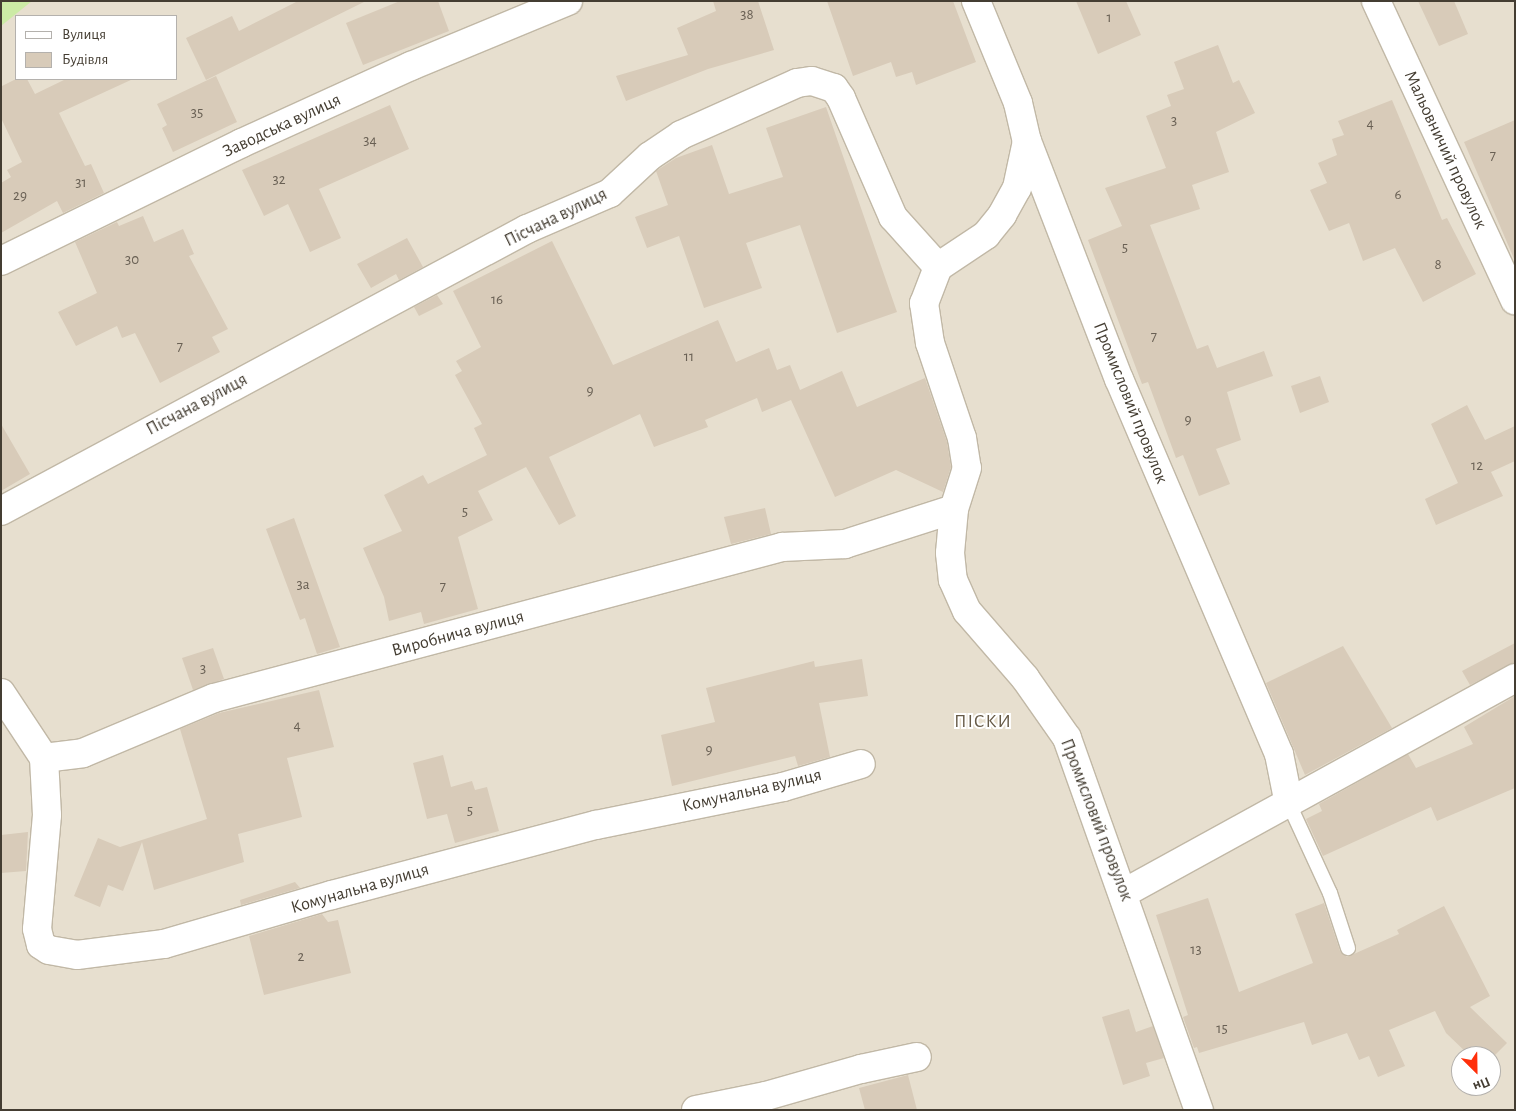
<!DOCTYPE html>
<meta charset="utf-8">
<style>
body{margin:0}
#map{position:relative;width:1516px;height:1111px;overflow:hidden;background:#f2ede1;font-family:"Alegreya Sans",sans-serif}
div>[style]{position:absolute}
.residential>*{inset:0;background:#e7dfcf}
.green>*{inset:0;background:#cceba5}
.building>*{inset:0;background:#d8cbb9}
.roads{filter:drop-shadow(1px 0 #c1b8a6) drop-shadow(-1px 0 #c1b8a6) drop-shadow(0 1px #c1b8a6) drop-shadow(0 -1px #c1b8a6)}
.lane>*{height:14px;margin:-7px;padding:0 7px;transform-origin:7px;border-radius:7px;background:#fff}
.street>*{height:28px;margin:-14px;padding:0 14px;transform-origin:14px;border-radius:14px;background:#fff}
span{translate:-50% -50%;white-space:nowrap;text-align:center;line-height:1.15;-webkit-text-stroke:4px #fff;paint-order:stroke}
.number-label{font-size:15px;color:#696054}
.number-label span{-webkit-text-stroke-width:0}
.street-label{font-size:18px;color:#443d32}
.neighbourhood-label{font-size:19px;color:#675b48;letter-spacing:1px}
.frame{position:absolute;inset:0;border:2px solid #443d32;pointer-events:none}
.legend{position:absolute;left:15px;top:15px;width:162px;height:65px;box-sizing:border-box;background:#fff;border:1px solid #b4b1ad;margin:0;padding:6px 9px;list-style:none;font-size:15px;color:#443d32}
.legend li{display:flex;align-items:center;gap:10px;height:25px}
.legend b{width:25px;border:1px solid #b4b1ad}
.north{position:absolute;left:1451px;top:1046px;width:50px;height:50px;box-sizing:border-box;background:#fff;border:1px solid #b4b1ad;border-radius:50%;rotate:157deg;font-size:14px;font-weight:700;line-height:20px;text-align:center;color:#443d32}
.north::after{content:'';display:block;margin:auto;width:18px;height:22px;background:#ff2f0b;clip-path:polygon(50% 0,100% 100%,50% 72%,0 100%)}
</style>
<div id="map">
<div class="residential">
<i style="clip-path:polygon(evenodd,1px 1px,1515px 1px,1515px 1110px,1px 1110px,1px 1px,16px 16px,176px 16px,176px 79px,16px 79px,16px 16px,1px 1px,1461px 1056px,1491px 1056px,1491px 1086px,1461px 1086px,1461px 1056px)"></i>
</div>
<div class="green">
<i style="clip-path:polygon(1px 1px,32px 1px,1px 26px)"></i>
</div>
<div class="building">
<i style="clip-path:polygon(298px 1px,366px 1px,206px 80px,186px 38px,232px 16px,239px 31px)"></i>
<i style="clip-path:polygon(400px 1px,438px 1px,449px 31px,363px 65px,346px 23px)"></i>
<i style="clip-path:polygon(713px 1px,758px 1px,774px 50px,708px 69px,626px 101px,616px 76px,688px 55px,677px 28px,716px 11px)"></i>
<i style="clip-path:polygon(827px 1px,953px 1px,976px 62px,916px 85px,912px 72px,896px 77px,891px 62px,853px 76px)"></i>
<i style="clip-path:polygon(1076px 1px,1126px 1px,1141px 35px,1098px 54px)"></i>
<i style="clip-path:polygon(1418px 1px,1454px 1px,1468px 34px,1439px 46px)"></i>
<i style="clip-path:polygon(1218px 45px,1233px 83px,1239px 80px,1255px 113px,1216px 132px,1229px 172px,1192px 185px,1200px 209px,1150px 225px,1197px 349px,1208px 345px,1217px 368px,1264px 351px,1273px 376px,1227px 392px,1241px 440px,1216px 449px,1230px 484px,1199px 496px,1183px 455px,1176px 458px,1148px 382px,1142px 384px,1088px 240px,1122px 226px,1105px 188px,1166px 168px,1146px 116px,1171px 106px,1167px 95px,1184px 89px,1174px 62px)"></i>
<i style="clip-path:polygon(216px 76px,237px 122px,173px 152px,162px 128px,167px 125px,157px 104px)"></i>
<i style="clip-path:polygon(16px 79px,27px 79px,35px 94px,66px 79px,133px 79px,59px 113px,85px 166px,91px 164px,104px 193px,63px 213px,57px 201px,1px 233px,1px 183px,11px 177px,7px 170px,22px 162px,1px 118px,2px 86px)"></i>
<i style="clip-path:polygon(1392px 100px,1442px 220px,1447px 218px,1476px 274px,1423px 302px,1395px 248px,1363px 261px,1349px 223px,1329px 231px,1310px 190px,1327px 183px,1318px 163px,1337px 155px,1332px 139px,1344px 135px,1338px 121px)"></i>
<i style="clip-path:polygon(390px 105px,409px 149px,319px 189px,341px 238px,310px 252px,288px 204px,264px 216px,242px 170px)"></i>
<i style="clip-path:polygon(826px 107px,897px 312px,837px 333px,800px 225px,746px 243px,762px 288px,704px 308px,679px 236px,647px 248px,635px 217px,668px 205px,656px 171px,676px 158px,712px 145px,729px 194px,783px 177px,766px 128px)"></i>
<i style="clip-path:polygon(1515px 120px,1515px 261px,1464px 142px)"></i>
<i style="clip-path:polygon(143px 216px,154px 242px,183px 229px,194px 254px,189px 256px,228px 329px,212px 337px,220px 352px,160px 383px,135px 333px,122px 338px,117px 326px,76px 346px,58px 312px,97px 293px,75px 242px,117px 222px,119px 226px)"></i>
<i style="clip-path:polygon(407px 238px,423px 267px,399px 280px,396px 274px,371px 288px,357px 264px)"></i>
<i style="clip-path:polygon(552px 241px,613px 365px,718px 320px,736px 362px,769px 348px,777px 370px,790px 365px,800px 390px,842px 371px,857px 407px,925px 378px,947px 442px,951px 467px,943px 492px,896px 470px,835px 497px,791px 400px,762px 412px,757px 398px,705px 420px,708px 427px,654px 447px,640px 414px,549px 457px,576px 516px,559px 525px,526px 467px,478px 491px,493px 520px,458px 537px,478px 609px,424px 624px,421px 612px,389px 621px,384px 597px,363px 548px,402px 531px,384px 495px,423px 475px,428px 484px,487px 455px,474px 428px,482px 424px,455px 375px,462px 371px,456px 361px,481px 347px,453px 291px)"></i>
<i style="clip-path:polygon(437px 295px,443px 304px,419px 316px,414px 307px)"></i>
<i style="clip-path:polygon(1320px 376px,1329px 402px,1300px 413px,1291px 386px)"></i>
<i style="clip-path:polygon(1467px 405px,1485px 440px,1515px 426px,1515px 461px,1491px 472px,1503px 496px,1436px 525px,1425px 499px,1458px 483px,1431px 424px)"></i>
<i style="clip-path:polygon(1px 424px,30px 474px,1px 491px)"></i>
<i style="clip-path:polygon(765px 508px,771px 534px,731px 544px,724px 517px)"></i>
<i style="clip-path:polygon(294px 518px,340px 647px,317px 654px,305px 618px,300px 620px,266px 529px)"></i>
<i style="clip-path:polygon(1515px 643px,1515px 662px,1470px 685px,1462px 671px)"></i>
<i style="clip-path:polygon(1343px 646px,1392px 728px,1305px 775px,1266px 683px)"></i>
<i style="clip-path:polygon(213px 648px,224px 679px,193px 690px,182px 658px)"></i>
<i style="clip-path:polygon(862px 659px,868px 696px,819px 703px,830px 757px,798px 766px,795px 756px,672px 786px,661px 735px,715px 722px,706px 688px,814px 661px,815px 667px)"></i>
<i style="clip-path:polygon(319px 690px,334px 747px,287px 758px,302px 817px,238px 834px,244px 862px,154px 890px,142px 842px,123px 891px,108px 885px,100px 907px,74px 896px,98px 838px,120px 847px,207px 819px,180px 729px,219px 713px)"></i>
<i style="clip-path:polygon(1515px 696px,1515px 788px,1437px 821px,1431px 807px,1323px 856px,1306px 819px,1322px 811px,1319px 804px,1408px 754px,1416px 768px,1473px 744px,1464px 727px)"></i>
<i style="clip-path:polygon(443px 755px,451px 787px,472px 781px,475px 790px,487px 787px,499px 831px,455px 843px,447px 814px,427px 819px,413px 763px)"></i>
<i style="clip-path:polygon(28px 832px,26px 871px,1px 873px,1px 835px)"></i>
<i style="clip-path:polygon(295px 882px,300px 888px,241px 905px,240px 900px)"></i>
<i style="clip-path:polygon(1208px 898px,1239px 992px,1313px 963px,1295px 914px,1324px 903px,1340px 951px,1347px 957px,1399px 934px,1397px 930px,1444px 906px,1490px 996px,1470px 1007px,1507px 1043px,1494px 1056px,1470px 1056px,1446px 1033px,1435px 1011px,1389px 1030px,1405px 1066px,1378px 1077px,1369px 1056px,1359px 1060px,1347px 1033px,1312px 1045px,1304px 1022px,1199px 1053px,1197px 1047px,1194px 1048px,1183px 1017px,1188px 1015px,1156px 915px)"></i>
<i style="clip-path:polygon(322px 914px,328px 922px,338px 920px,351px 973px,264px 995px,249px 936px)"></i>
<i style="clip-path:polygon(1129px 1009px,1136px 1032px,1153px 1026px,1164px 1058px,1146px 1063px,1150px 1076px,1123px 1085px,1102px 1017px)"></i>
<i style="clip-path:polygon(908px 1075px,917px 1110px,865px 1110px,859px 1088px)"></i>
</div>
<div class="roads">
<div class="lane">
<i style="left:1289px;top:804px;width:98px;rotate:65.3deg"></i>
<i style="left:1330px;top:893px;width:58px;rotate:71.9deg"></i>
</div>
<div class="street">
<i style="left:976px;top:1px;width:110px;rotate:67.6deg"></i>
<i style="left:1018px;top:103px;width:39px;rotate:77deg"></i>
<i style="left:1027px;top:141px;width:255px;rotate:68.9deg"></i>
<i style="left:1119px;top:379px;width:408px;rotate:66.9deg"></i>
<i style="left:1279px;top:754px;width:51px;rotate:78.7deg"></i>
<i style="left:1376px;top:1px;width:330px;rotate:65.1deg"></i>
<i style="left:1px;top:261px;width:268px;rotate:-26.1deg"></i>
<i style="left:242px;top:143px;width:186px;rotate:-24.5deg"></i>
<i style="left:411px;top:66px;width:170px;rotate:-22.5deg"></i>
<i style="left:938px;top:267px;width:39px;rotate:111deg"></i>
<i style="left:924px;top:303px;width:40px;rotate:81.5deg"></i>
<i style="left:930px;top:343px;width:100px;rotate:71.4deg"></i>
<i style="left:962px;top:438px;width:30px;rotate:81deg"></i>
<i style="left:967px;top:468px;width:43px;rotate:107.6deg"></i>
<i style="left:954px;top:509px;width:44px;rotate:95.2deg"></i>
<i style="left:950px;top:553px;width:27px;rotate:84deg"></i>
<i style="left:953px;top:580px;width:34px;rotate:66deg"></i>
<i style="left:967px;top:611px;width:89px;rotate:49.1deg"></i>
<i style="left:1025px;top:678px;width:73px;rotate:55deg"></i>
<i style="left:1067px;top:738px;width:395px;rotate:70.5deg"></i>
<i style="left:1px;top:511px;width:597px;rotate:-28.2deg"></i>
<i style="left:527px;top:229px;width:90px;rotate:-23.4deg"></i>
<i style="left:610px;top:193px;width:54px;rotate:-42.8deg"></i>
<i style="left:650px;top:156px;width:37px;rotate:-34deg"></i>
<i style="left:681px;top:135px;width:127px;rotate:-24.1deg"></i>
<i style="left:797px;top:83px;width:15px;rotate:-8deg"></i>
<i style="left:812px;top:81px;width:23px;rotate:18deg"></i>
<i style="left:834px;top:88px;width:12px;rotate:55deg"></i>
<i style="left:841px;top:98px;width:130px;rotate:66.4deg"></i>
<i style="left:893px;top:217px;width:67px;rotate:48deg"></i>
<i style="left:938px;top:267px;width:58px;rotate:-33.7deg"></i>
<i style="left:986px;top:235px;width:26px;rotate:-51deg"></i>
<i style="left:1002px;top:215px;width:31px;rotate:-61deg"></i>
<i style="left:1017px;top:188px;width:48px;rotate:-78deg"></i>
<i style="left:1px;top:693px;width:78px;rotate:56.5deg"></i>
<i style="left:44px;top:758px;width:39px;rotate:-7deg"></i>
<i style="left:83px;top:753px;width:142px;rotate:-22.8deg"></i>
<i style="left:214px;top:698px;width:588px;rotate:-14.89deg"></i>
<i style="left:782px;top:547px;width:63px;rotate:-2.7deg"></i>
<i style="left:845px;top:544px;width:114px;rotate:-17.8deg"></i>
<i style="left:44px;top:758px;width:57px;rotate:87deg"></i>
<i style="left:47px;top:815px;width:114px;rotate:95deg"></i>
<i style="left:37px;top:929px;width:16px;rotate:76deg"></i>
<i style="left:41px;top:945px;width:9px;rotate:32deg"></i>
<i style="left:49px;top:950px;width:28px;rotate:10deg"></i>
<i style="left:77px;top:955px;width:88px;rotate:-7.2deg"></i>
<i style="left:164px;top:944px;width:175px;rotate:-16.3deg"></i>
<i style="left:332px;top:895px;width:273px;rotate:-14.9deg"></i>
<i style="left:596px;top:825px;width:191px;rotate:-11.5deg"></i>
<i style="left:783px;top:787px;width:81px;rotate:-16.4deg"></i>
<i style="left:1124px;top:893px;width:446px;rotate:-28.8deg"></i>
<i style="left:696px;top:1110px;width:71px;rotate:-11.3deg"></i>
<i style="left:766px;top:1096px;width:99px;rotate:-15.9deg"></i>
<i style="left:861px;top:1069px;width:57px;rotate:-12.1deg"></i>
</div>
</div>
<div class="number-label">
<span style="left:747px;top:15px">38</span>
<span style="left:1109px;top:18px">1</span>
<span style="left:197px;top:113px">35</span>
<span style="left:1174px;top:121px">3</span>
<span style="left:1370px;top:124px">4</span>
<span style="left:370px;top:141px">34</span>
<span style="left:1493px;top:156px">7</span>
<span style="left:279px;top:180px">32</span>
<span style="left:81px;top:183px">31</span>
<span style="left:1398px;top:195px">6</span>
<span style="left:20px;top:196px">29</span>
<span style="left:1125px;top:248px">5</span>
<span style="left:132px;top:260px">30</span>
<span style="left:1438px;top:265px">8</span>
<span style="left:497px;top:300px">16</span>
<span style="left:1154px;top:337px">7</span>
<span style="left:180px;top:347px">7</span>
<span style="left:689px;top:357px">11</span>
<span style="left:590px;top:391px">9</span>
<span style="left:1188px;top:420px">9</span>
<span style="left:1477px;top:466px">12</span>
<span style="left:465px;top:512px">5</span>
<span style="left:303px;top:585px">3а</span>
<span style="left:443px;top:587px">7</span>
<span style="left:203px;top:669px">3</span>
<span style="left:297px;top:726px">4</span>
<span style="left:709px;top:750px">9</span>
<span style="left:470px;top:811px">5</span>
<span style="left:1196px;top:950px">13</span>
<span style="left:301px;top:957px">2</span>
<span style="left:1222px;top:1029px">15</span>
</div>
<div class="street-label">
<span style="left:282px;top:126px;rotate:-25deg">Заводська вулиця</span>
<span style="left:1445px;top:150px;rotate:65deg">Мальовничий провулок</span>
<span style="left:556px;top:218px;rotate:-26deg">Пісчана вулиця</span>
<span style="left:1130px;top:403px;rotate:68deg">Промисловий провулок</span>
<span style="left:197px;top:405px;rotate:-28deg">Пісчана вулиця</span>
<span style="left:458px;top:634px;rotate:-15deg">Виробнича вулиця</span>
<span style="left:752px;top:791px;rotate:-13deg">Комунальна вулиця</span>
<span style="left:1096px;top:820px;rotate:69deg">Промисловий провулок</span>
<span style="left:360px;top:889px;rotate:-16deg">Комунальна вулиця</span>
</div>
<div class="neighbourhood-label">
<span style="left:983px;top:722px">ПІСКИ</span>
</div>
<div class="frame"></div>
<ul class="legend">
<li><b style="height:6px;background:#fff"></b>Вулиця</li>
<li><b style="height:14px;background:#d8cbb9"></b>Будівля</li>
</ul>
<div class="north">Пн</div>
</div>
